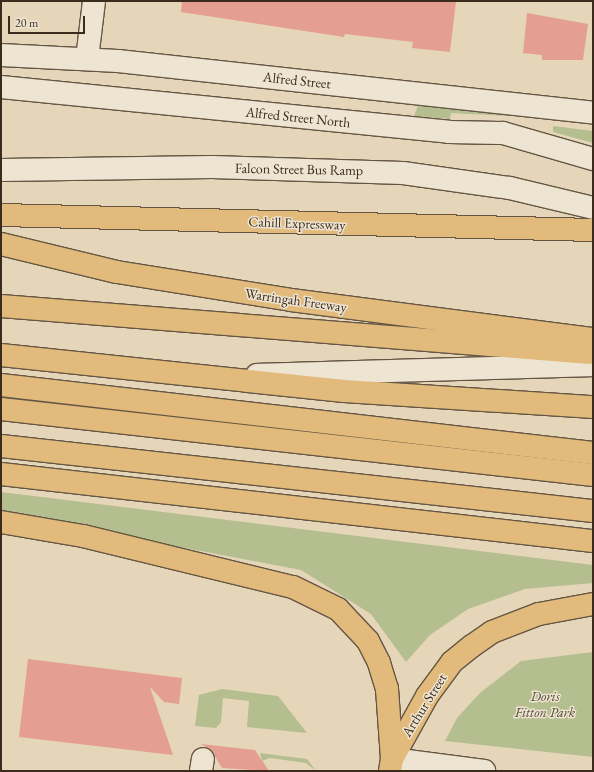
<!DOCTYPE html>
<style>
body{margin:0}
#map{position:relative;width:594px;height:772px;overflow:hidden;background:#e5d6b9;font-family:"EB Garamond",serif}
div>[style]{position:absolute}
.green>*{inset:0;background:#b4be8f}
.building>*{inset:0;background:#e49f92}
.roads{filter:drop-shadow(1px 0 #655644) drop-shadow(-1px 0 #655644) drop-shadow(0 1px #655644) drop-shadow(0 -1px #655644)}
.minor>*{height:22px;margin:-11px;padding:0 11px;transform-origin:11px;border-radius:11px;background:#eee4d2}
.major>*{height:22px;margin:-11px;padding:0 11px;transform-origin:11px;border-radius:11px;background:#e2bb7c}
.highway>*{height:22px;margin:-11px;padding:0 11px;transform-origin:11px;border-radius:11px;background:#e2bb7c}
span{translate:-50% -50%;white-space:nowrap;text-align:center;line-height:1.15;-webkit-text-stroke:3px #eee4d2;paint-order:stroke}
.street-label{font-size:14px;color:#3a2b1d}
.park-label{font-size:14px;color:#524834;font-style:italic}
.frame{position:absolute;inset:0;border:2px solid #3a2b1d;pointer-events:none}
.scale{position:absolute;left:8px;top:16px;width:77px;height:18px;box-sizing:border-box;border:2px solid #3a2b1d;border-top:0;padding-left:5px;font-size:12px;line-height:14px;white-space:nowrap;color:#3a2b1d;-webkit-text-stroke:3px #eee4d2;paint-order:stroke}
</style>
<div id="map">
<div class="green">
<i style="clip-path:polygon(420px 101px,512px 109px,510px 116px,451px 113px,450px 119px,414px 116px)"></i>
<i style="clip-path:polygon(553px 126px,593px 131px,593px 143px,553px 132px)"></i>
<i style="clip-path:polygon(1px 492px,593px 565px,593px 583px,525px 589px,468px 609px,430px 635px,406px 662px,371px 614px,301px 570px,1px 513px)"></i>
<i style="clip-path:polygon(593px 652px,593px 757px,445px 741px,457px 718px,480px 693px,521px 661px)"></i>
<i style="clip-path:polygon(222px 689px,278px 696px,307px 733px,247px 727px,249px 701px,223px 698px,221px 722px,216px 728px,195px 726px,199px 695px)"></i>
<i style="clip-path:polygon(260px 753px,307px 759px,316px 771px,306px 763px,270px 758px,262px 761px)"></i>
</div>
<div class="building">
<i style="clip-path:polygon(182px 1px,456px 1px,450px 52px,412px 48px,413px 42px,345px 34px,344px 37px,181px 12px)"></i>
<i style="clip-path:polygon(527px 13px,588px 24px,583px 60px,542px 60px,542px 55px,523px 53px)"></i>
<i style="clip-path:polygon(28px 659px,182px 678px,179px 704px,164px 702px,150px 687px,173px 755px,19px 737px)"></i>
<i style="clip-path:polygon(201px 744px,255px 750px,269px 771px,222px 768px,211px 750px)"></i>
</div>
<div class="roads">
<div class="minor">
<i style="left:1px;top:55px;width:117px;rotate:2.9deg"></i>
<i style="left:118px;top:61px;width:478px;rotate:6.2deg"></i>
<i style="left:87px;top:59px;width:58px;rotate:-83.1deg"></i>
<i style="left:1px;top:87px;width:450px;rotate:5.7deg"></i>
<i style="left:449px;top:132px;width:54px;rotate:1.1deg"></i>
<i style="left:503px;top:133px;width:94px;rotate:16.1deg"></i>
<i style="left:1px;top:170px;width:211px;rotate:-0.8deg"></i>
<i style="left:212px;top:167px;width:191px;rotate:1.8deg"></i>
<i style="left:403px;top:173px;width:108px;rotate:8deg"></i>
<i style="left:510px;top:188px;width:85px;rotate:13.5deg"></i>
<i style="left:257px;top:375px;width:336px;rotate:-1.7deg"></i>
<i style="left:392px;top:759px;width:93px;rotate:7.4deg"></i>
<i style="left:201px;top:771px;width:12px;rotate:-81deg"></i>
</div>
<div class="major">
<i style="left:390px;top:771px;width:12px;rotate:-81deg"></i>
<i style="left:392px;top:759px;width:72px;rotate:-60.9deg"></i>
<i style="left:427px;top:696px;width:42px;rotate:-53.7deg"></i>
<i style="left:452px;top:662px;width:26px;rotate:-39deg"></i>
<i style="left:472px;top:646px;width:24px;rotate:-35deg"></i>
<i style="left:492px;top:632px;width:50px;rotate:-21deg"></i>
<i style="left:539px;top:614px;width:55px;rotate:-10.5deg"></i>
</div>
<div class="highway">
<i style="left:1px;top:215px;width:592px;rotate:1.45deg"></i>
<i style="left:1px;top:244px;width:119px;rotate:13.6deg"></i>
<i style="left:117px;top:272px;width:176px;rotate:9.1deg"></i>
<i style="left:291px;top:300px;width:305px;rotate:7.4deg"></i>
<i style="left:1px;top:306px;width:591px;rotate:4.56deg"></i>
<i style="left:1px;top:355px;width:345px;rotate:6deg"></i>
<i style="left:344px;top:391px;width:250px;rotate:3.7deg"></i>
<i style="left:1px;top:385px;width:596px;rotate:6.55deg"></i>
<i style="left:1px;top:409px;width:596px;rotate:6.36deg"></i>
<i style="left:1px;top:446px;width:596px;rotate:6.27deg"></i>
<i style="left:1px;top:474px;width:596px;rotate:6.46deg"></i>
<i style="left:1px;top:522px;width:83px;rotate:9.7deg"></i>
<i style="left:83px;top:536px;width:216px;rotate:13.7deg"></i>
<i style="left:293px;top:587px;width:50px;rotate:26.1deg"></i>
<i style="left:338px;top:609px;width:44px;rotate:46.8deg"></i>
<i style="left:368px;top:641px;width:25px;rotate:63deg"></i>
<i style="left:379px;top:663px;width:27px;rotate:73deg"></i>
<i style="left:387px;top:689px;width:70px;rotate:85.9deg"></i>
</div>
</div>
<div class="street-label">
<span style="left:297px;top:80px;rotate:6deg">Alfred Street</span>
<span style="left:298px;top:117px;rotate:6deg">Alfred Street North</span>
<span style="left:299px;top:169px;rotate:1deg">Falcon Street Bus Ramp</span>
<span style="left:297px;top:223px;rotate:2deg">Cahill Expressway</span>
<span style="left:296px;top:300px;rotate:8deg">Warringah Freeway</span>
<span style="left:424px;top:705px;rotate:-58deg">Arthur Street</span>
</div>
<div class="park-label">
<span style="left:545px;top:704px">Doris<br>Fitton Park</span>
</div>
<div class="frame"></div>
<div class="scale">20 m</div>
</div>
